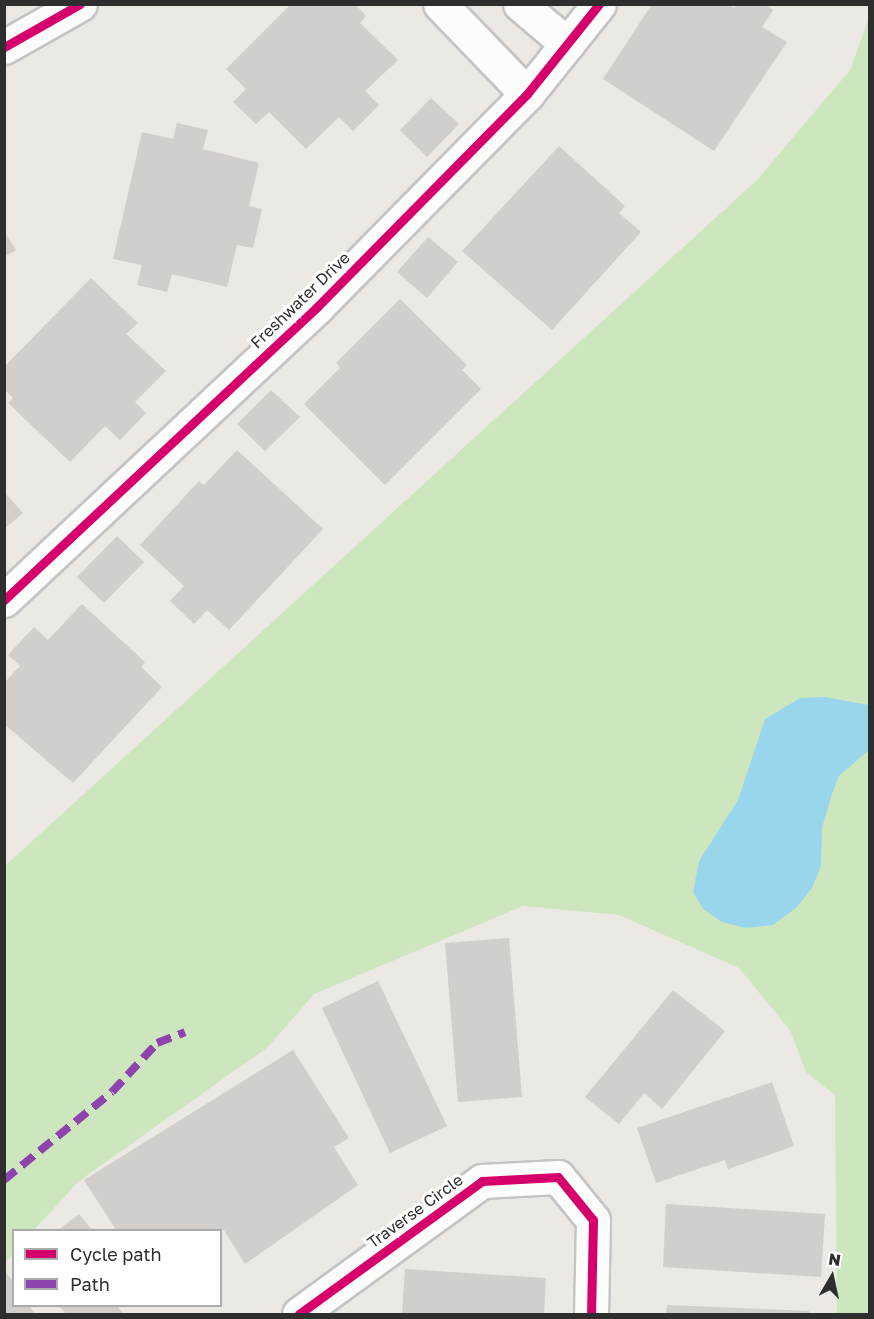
<!DOCTYPE html>
<style>
body{margin:0}
#map{position:relative;width:874px;height:1319px;overflow:hidden;background:#ece8e4;font-family:"Golos Text",sans-serif}
div>[style]{position:absolute}
.green>*{inset:0;background:#cee6be}
.water>*{inset:0;background:#99d6ec}
.building>*{inset:0;background:#d1cecb}
.roads{filter:drop-shadow(2px 0 #c5c4c5) drop-shadow(-2px 0 #c5c4c5) drop-shadow(0 2px #c5c4c5) drop-shadow(0 -2px #c5c4c5)}
.minor>*{height:33px;margin:-16.5px;padding:0 16.5px;transform-origin:16.5px;border-radius:16.5px;background:#fcfcfb}
.quiet>*{height:8px;margin-top:-4px;transform-origin:0;background:repeating-linear-gradient(90deg,#8e44ad 0 15px,transparent 0 23px)}
.cycleway>*{height:9px;margin:-4.5px;padding:0 4.5px;transform-origin:4.5px;border-radius:4.5px;background:#d6006c}
span{translate:-50% -50%;white-space:nowrap;text-align:center;line-height:1.15;-webkit-text-stroke:6px #fff;paint-order:stroke}
.street-label{font-size:16px;color:#2e2e2e}
.frame{position:absolute;inset:0;border:6px solid #2e2e2e;pointer-events:none}
.legend{position:absolute;left:12px;top:1229px;width:210px;height:78px;box-sizing:border-box;background:#fff;border:2px solid #ababab;margin:0;padding:8px 10px;list-style:none;font-size:18px;color:#2e2e2e}
.legend li{display:flex;align-items:center;gap:12px;height:30px}
.legend b{width:30px;border:2px solid #ababab}
.north{position:absolute;left:802px;top:1247px;width:60px;height:60px;-webkit-text-stroke:4px #fff;paint-order:stroke;rotate:9deg;font-size:16px;font-weight:700;line-height:24px;text-align:center;color:#2e2e2e}
.north::after{content:'';display:block;margin:auto;width:21px;height:27px;background:#2e2e2e;clip-path:polygon(50% 0,100% 100%,50% 72%,0 100%)}
</style>
<div id="map">
<div class="green">
<i style="clip-path:polygon(869px 18px,869px 1314px,837px 1314px,835px 1095px,806px 1072px,790px 1030px,739px 968px,619px 915px,523px 906px,314px 994px,268px 1047px,79px 1181px,34px 1230px,14px 1230px,13px 1253px,5px 1263px,5px 866px,757px 180px,850px 70px)"></i>
</div>
<div class="water">
<i style="clip-path:polygon(825px 697px,869px 705px,869px 750px,839px 776px,832px 794px,822px 828px,821px 866px,812px 888px,796px 908px,773px 925px,746px 928px,722px 922px,703px 909px,693px 892px,699px 861px,738px 800px,765px 719px,800px 698px)"></i>
</div>
<div class="building">
<i style="clip-path:polygon(291px 4px,355px 4px,366px 16px,360px 23px,398px 60px,365px 91px,379px 105px,353px 131px,339px 117px,306px 149px,269px 112px,256px 124px,233px 102px,246px 89px,226px 69px)"></i>
<i style="clip-path:polygon(652px 4px,729px 4px,734px 8px,737px 4px,765px 4px,773px 10px,762px 27px,787px 42px,714px 151px,603px 79px)"></i>
<i style="clip-path:polygon(431px 98px,459px 124px,427px 157px,400px 130px)"></i>
<i style="clip-path:polygon(177px 123px,208px 130px,203px 149px,259px 163px,249px 206px,262px 209px,253px 248px,237px 245px,227px 287px,172px 274px,167px 292px,137px 285px,142px 265px,113px 259px,142px 132px,173px 139px)"></i>
<i style="clip-path:polygon(559px 146px,625px 206px,619px 213px,641px 232px,552px 330px,462px 251px)"></i>
<i style="clip-path:polygon(4px 231px,16px 250px,4px 257px)"></i>
<i style="clip-path:polygon(428px 237px,458px 262px,427px 298px,397px 272px)"></i>
<i style="clip-path:polygon(91px 278px,138px 323px,126px 334px,166px 371px,135px 402px,146px 413px,120px 440px,105px 426px,70px 462px,8px 403px,13px 398px,4px 389px,4px 367px)"></i>
<i style="clip-path:polygon(400px 299px,467px 365px,462px 370px,481px 389px,385px 485px,304px 404px,340px 368px,336px 363px)"></i>
<i style="clip-path:polygon(271px 390px,300px 417px,265px 451px,237px 424px)"></i>
<i style="clip-path:polygon(237px 450px,323px 529px,229px 630px,207px 610px,194px 624px,170px 601px,184px 586px,140px 545px,199px 481px,204px 485px)"></i>
<i style="clip-path:polygon(4px 492px,23px 513px,4px 529px)"></i>
<i style="clip-path:polygon(117px 536px,144px 562px,104px 603px,77px 577px)"></i>
<i style="clip-path:polygon(82px 604px,145px 662px,141px 667px,162px 687px,73px 783px,4px 724px,4px 683px,20px 666px,8px 655px,34px 627px,48px 640px)"></i>
<i style="clip-path:polygon(509px 938px,522px 1097px,458px 1102px,445px 943px)"></i>
<i style="clip-path:polygon(378px 981px,447px 1126px,390px 1153px,322px 1008px)"></i>
<i style="clip-path:polygon(673px 990px,725px 1031px,662px 1109px,644px 1093px,619px 1124px,585px 1097px)"></i>
<i style="clip-path:polygon(293px 1050px,349px 1138px,334px 1147px,358px 1185px,245px 1264px,224px 1230px,116px 1230px,84px 1180px)"></i>
<i style="clip-path:polygon(772px 1082px,794px 1146px,728px 1169px,725px 1160px,656px 1183px,637px 1128px)"></i>
<i style="clip-path:polygon(666px 1204px,825px 1214px,821px 1277px,663px 1267px)"></i>
<i style="clip-path:polygon(79px 1214px,92px 1230px,58px 1230px)"></i>
<i style="clip-path:polygon(405px 1269px,546px 1278px,544px 1314px,402px 1314px)"></i>
<i style="clip-path:polygon(4px 1270px,14px 1283px,14px 1306px,29px 1306px,35px 1314px,4px 1314px)"></i>
<i style="clip-path:polygon(667px 1305px,809px 1311px,809px 1314px,666px 1314px)"></i>
<i style="clip-path:polygon(59px 1306px,117px 1306px,124px 1314px,66px 1314px)"></i>
</div>
<div class="roads">
<div class="minor">
<i style="left:440px;top:4px;width:125px;rotate:46deg"></i>
<i style="left:520px;top:4px;width:62px;rotate:40.4deg"></i>
<i style="left:4px;top:47px;width:87px;rotate:-29.5deg"></i>
<i style="left:4px;top:600px;width:429px;rotate:-43.1deg"></i>
<i style="left:317px;top:307px;width:299px;rotate:-45.4deg"></i>
<i style="left:527px;top:94px;width:115px;rotate:-51.3deg"></i>
<i style="left:299px;top:1314px;width:226px;rotate:-36deg"></i>
<i style="left:482px;top:1181px;width:76px;rotate:-3deg"></i>
<i style="left:558px;top:1177px;width:55px;rotate:50.9deg"></i>
<i style="left:593px;top:1220px;width:94px;rotate:91.2deg"></i>
</div>
</div>
<div class="quiet">
<i style="left:4px;top:1180px;width:139px;rotate:-39.2deg"></i>
<i style="left:112px;top:1092px;width:67px;rotate:-47.4deg"></i>
<i style="left:157px;top:1043px;width:30px;rotate:-21deg"></i>
</div>
<div class="cycleway">
<i style="left:4px;top:47px;width:87px;rotate:-29.5deg"></i>
<i style="left:4px;top:600px;width:429px;rotate:-43.1deg"></i>
<i style="left:317px;top:307px;width:299px;rotate:-45.4deg"></i>
<i style="left:527px;top:94px;width:115px;rotate:-51.3deg"></i>
<i style="left:299px;top:1314px;width:226px;rotate:-36deg"></i>
<i style="left:482px;top:1181px;width:76px;rotate:-3deg"></i>
<i style="left:558px;top:1177px;width:55px;rotate:50.9deg"></i>
<i style="left:593px;top:1220px;width:94px;rotate:91.2deg"></i>
</div>
<div class="street-label">
<span style="left:300px;top:300px;rotate:-44deg">Freshwater Drive</span>
<span style="left:415px;top:1211px;rotate:-36deg">Traverse Circle</span>
</div>
<div class="frame"></div>
<ul class="legend">
<li><b style="height:8px;background:#d6006c"></b>Cycle path</li>
<li><b style="height:8px;background:#8e44ad"></b>Path</li>
</ul>
<div class="north">N</div>
</div>
